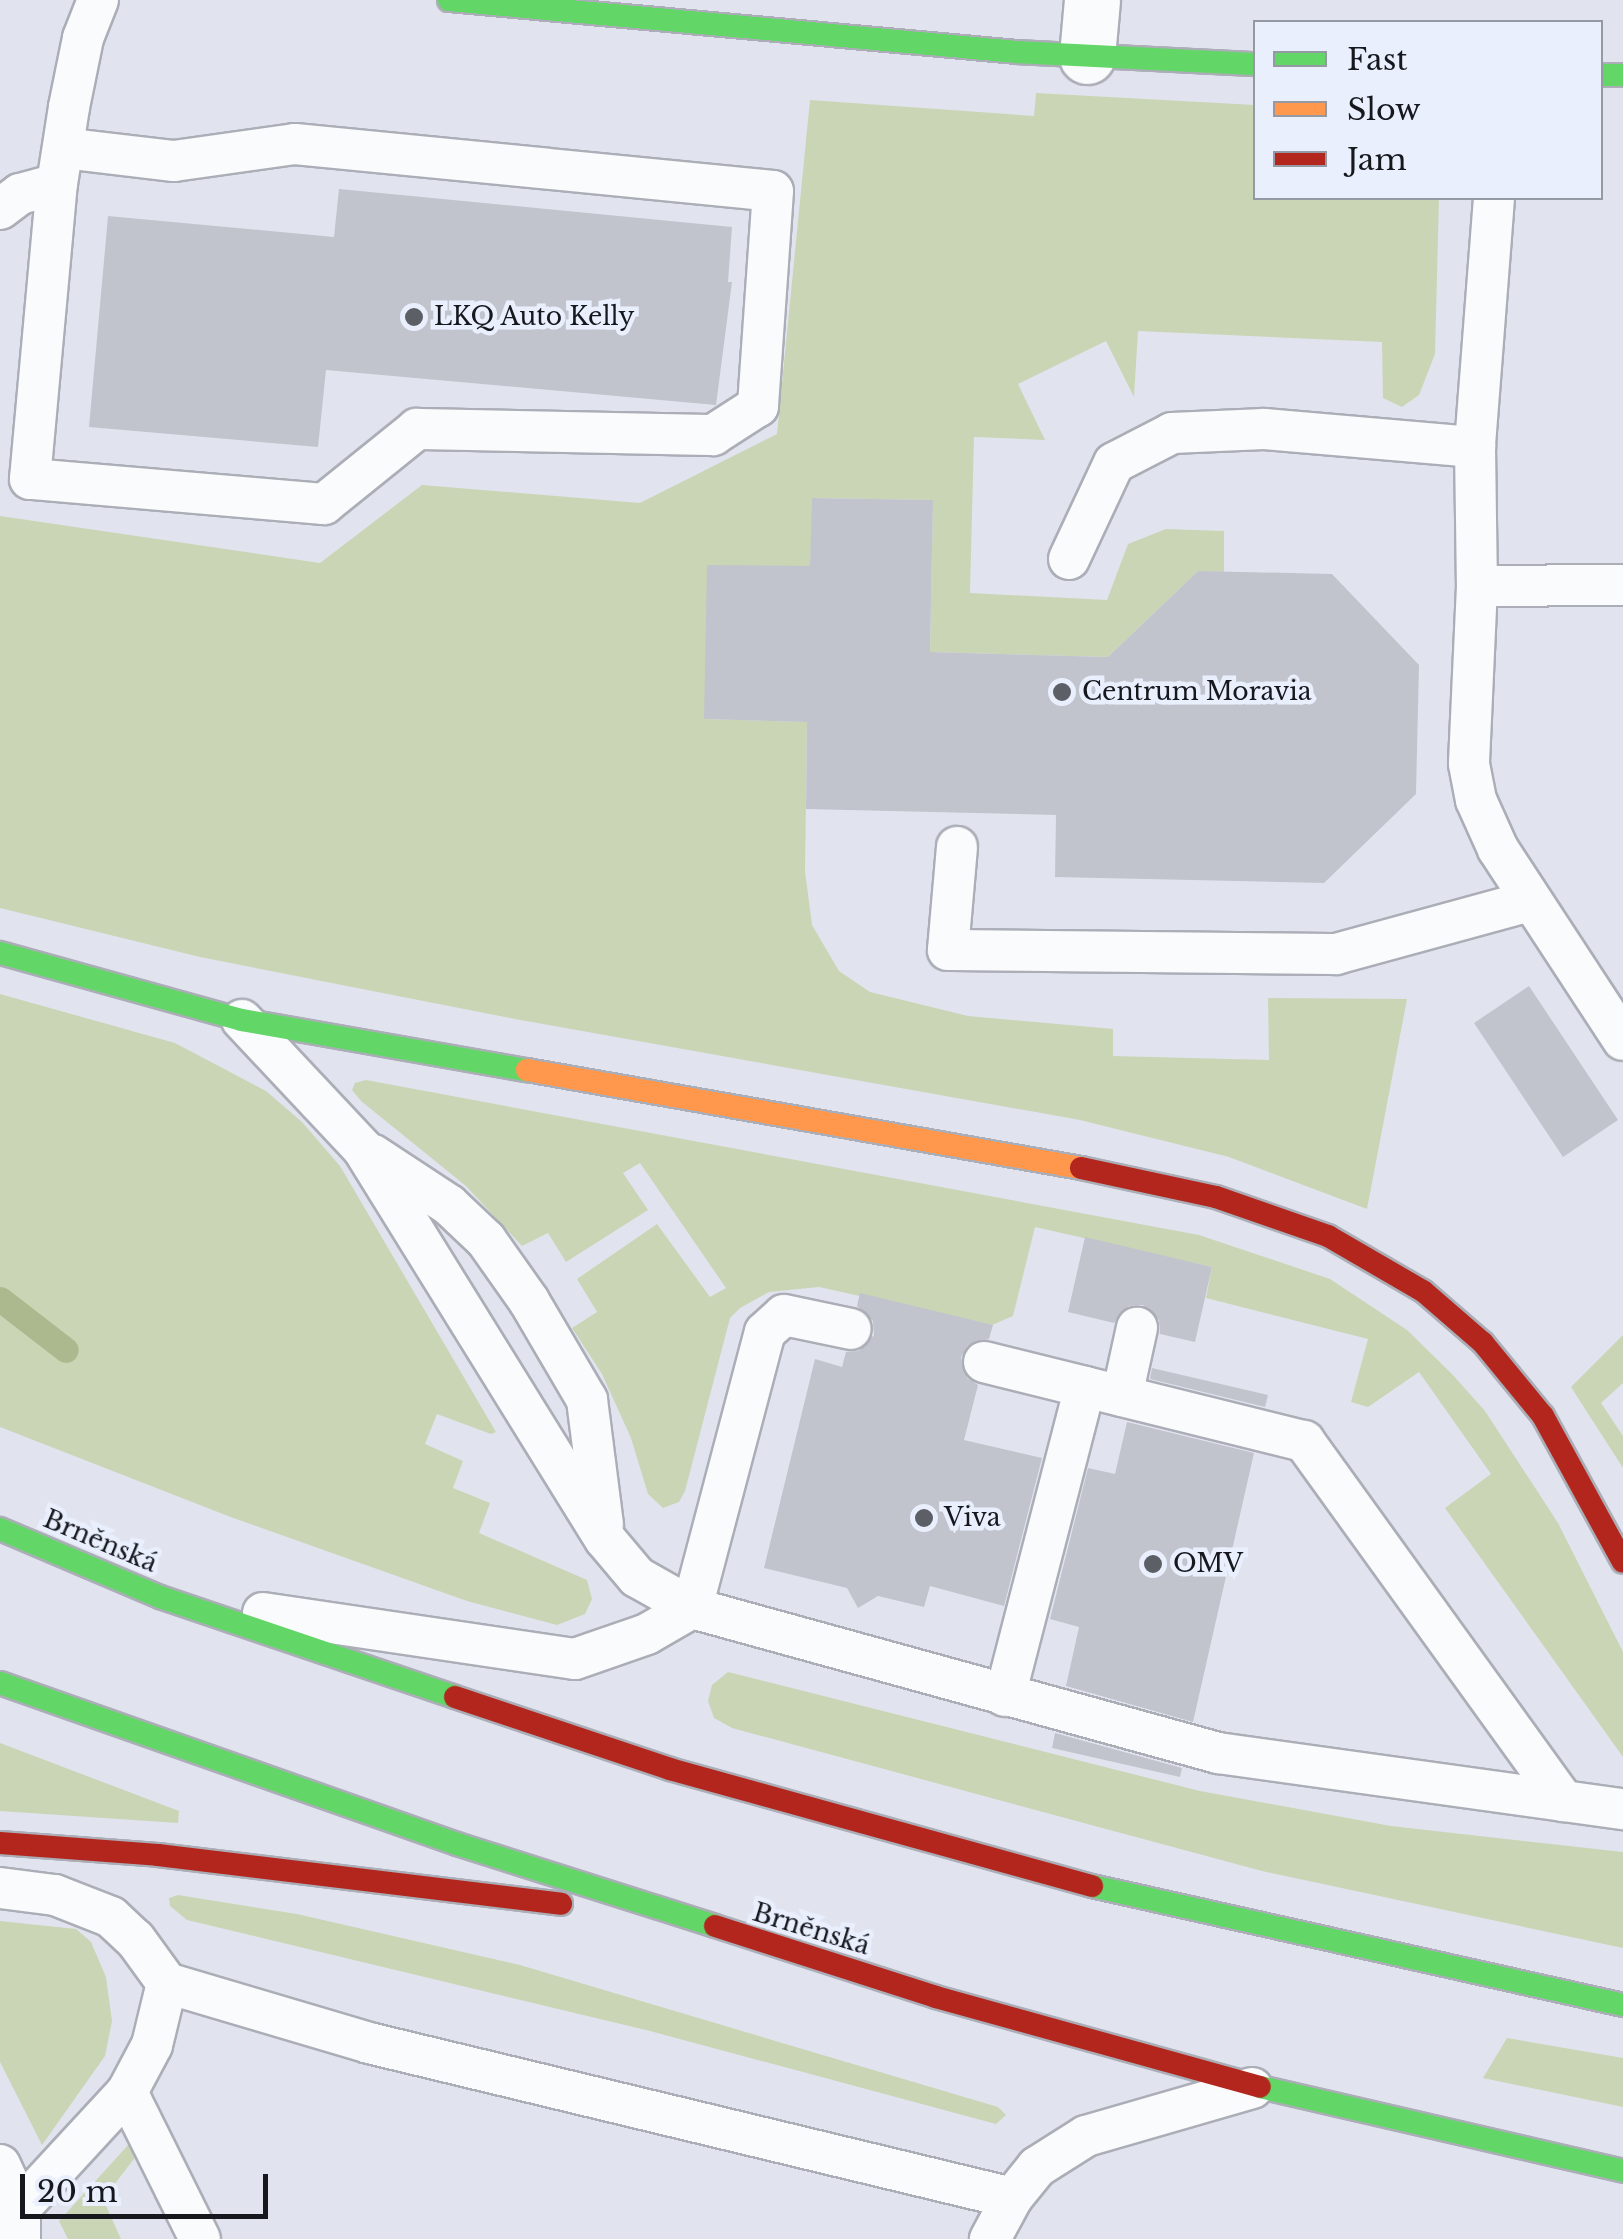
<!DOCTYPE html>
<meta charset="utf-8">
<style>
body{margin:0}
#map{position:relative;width:1623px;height:2239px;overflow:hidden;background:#e1e4ef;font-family:"Libre Baskerville",serif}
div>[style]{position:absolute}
.green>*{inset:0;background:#cad5b5}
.stream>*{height:25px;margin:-12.5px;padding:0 12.5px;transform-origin:12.5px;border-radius:12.5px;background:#acb88d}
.building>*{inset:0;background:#c1c4cc}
.roads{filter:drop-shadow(2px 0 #abaeb6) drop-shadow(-2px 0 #abaeb6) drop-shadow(0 2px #abaeb6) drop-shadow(0 -2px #abaeb6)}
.lane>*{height:40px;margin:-20px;padding:0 20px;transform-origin:20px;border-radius:20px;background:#fafbfd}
.street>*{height:55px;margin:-27.5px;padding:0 27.5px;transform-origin:27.5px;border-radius:27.5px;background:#fafbfd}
.fast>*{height:22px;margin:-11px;padding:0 11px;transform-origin:11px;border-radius:11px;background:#63d668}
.slow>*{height:22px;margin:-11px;padding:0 11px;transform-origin:11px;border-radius:11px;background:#ff974d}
.jam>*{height:22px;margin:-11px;padding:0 11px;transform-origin:11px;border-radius:11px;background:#b3261e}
.dots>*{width:28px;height:28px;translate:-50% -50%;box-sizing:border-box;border:5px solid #eaeffe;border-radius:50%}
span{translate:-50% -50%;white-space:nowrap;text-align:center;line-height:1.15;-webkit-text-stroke:9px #eaeffe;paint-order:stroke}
.poi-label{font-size:25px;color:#16181e}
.left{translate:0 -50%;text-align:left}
.street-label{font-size:25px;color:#16181e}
.legend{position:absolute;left:1253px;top:20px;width:350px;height:180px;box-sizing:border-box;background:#eaeffe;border:2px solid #9599a4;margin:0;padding:12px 18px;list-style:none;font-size:30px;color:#16181e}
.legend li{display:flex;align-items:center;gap:20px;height:50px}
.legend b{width:50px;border:2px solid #9599a4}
.scale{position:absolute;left:20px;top:2174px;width:248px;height:45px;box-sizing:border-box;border:5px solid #16181e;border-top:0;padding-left:12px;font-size:30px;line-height:35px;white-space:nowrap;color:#16181e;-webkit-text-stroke:8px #eaeffe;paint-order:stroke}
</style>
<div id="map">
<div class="green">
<i style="clip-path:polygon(1036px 93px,1255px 105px,1256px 198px,1439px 198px,1435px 354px,1419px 395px,1402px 407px,1383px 398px,1382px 342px,1138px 331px,1134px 397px,1106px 341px,1018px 384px,1045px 440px,974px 437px,970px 593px,1107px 600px,1128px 544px,1166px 529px,1224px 531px,1224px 572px,1198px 571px,1108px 657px,930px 652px,933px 500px,813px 498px,810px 566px,704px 719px,807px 722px,805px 871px,812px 925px,839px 971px,870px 992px,968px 1016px,1113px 1029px,1113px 1056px,1269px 1060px,1268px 998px,1407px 999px,1367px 1209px,1229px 1157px,1080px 1120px,515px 1019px,200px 957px,0 908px,0 516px,320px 563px,422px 485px,640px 503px,777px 434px,810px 100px,1034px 116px)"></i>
<i style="clip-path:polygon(0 994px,175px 1043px,266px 1091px,302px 1122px,340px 1166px,496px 1432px,491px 1434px,437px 1414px,425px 1444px,463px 1461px,453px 1488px,490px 1503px,479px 1533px,587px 1580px,592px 1599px,585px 1614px,557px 1625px,467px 1601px,228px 1516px,0 1427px)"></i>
<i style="clip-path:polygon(366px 1080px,1199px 1235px,1330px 1279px,1407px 1330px,1452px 1374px,1485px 1411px,1558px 1523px,1623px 1652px,1623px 1757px,1445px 1508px,1491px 1474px,1419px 1372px,1368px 1407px,1351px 1402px,1368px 1339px,1206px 1298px,1212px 1267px,1035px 1227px,1013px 1316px,992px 1325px,819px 1287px,769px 1292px,740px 1308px,730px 1318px,685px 1491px,679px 1502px,663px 1508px,648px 1494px,631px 1438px,602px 1374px,572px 1328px,597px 1312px,577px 1279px,657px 1224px,710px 1297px,726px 1288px,640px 1163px,623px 1173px,648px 1210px,566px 1262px,548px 1233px,522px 1246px,466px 1186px,361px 1101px,352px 1090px,355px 1083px)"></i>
<i style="clip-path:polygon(1623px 1335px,1623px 1383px,1601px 1403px,1623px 1436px,1623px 1468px,1571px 1387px)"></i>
<i style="clip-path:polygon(728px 1672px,1200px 1791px,1391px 1826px,1623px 1852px,1623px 1948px,1262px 1871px,732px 1728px,714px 1718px,708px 1701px,712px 1685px)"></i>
<i style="clip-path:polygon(0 1743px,179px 1811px,178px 1823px,0 1811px)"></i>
<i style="clip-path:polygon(178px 1895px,297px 1914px,520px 1965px,998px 2107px,1006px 2115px,996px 2124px,650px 2031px,187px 1920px,170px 1906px,169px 1898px)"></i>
<i style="clip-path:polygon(0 1921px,76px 1929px,91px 1942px,106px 1977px,112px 2021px,105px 2056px,42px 2145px,0 2062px)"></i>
<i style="clip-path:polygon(1507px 2038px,1623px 2058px,1623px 2107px,1483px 2078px)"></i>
<i style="clip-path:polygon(129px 2144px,137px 2155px,103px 2199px,121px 2239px,68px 2239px,59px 2221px)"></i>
</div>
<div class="stream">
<i style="left:0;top:1299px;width:83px;rotate:37.7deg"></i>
</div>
<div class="building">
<i style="clip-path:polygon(339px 189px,732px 227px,728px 282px,732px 282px,716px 405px,326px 370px,318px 447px,89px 427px,108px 216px,334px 237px)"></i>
<i style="clip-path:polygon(812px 498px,933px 500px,930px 652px,1108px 657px,1198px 571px,1332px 574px,1419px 665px,1416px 794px,1324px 883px,1055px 877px,1056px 815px,806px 809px,807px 722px,704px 719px,707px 565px,810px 566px)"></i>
<i style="clip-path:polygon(1529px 986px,1618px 1120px,1563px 1157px,1474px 1023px)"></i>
<i style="clip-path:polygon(1085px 1237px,1212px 1267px,1195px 1342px,1160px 1334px,1159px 1320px,1143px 1305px,1129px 1306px,1114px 1323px,1068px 1312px)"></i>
<i style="clip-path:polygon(860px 1293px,993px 1325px,989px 1339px,968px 1345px,961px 1357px,967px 1378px,978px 1385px,964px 1440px,1042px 1458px,1004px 1606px,930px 1586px,924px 1607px,878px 1596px,858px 1608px,847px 1588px,764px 1568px,815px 1359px,842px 1367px,846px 1352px,859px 1351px,874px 1335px,873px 1321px,857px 1306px)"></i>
<i style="clip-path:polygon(1152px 1368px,1268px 1395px,1265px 1407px,1150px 1379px)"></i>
<i style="clip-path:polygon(1127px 1422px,1254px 1453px,1193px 1722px,1066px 1686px,1079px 1627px,1050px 1619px,1088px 1468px,1115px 1474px)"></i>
<i style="clip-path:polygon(1055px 1733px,1182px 1768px,1180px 1777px,1052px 1748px)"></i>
</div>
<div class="roads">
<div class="lane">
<i style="left:63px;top:148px;width:112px;rotate:6.7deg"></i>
<i style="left:174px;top:161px;width:122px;rotate:-8deg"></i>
<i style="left:295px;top:144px;width:480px;rotate:5.6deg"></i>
<i style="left:773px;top:191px;width:216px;rotate:94deg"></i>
<i style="left:758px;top:406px;width:54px;rotate:147.2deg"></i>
<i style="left:713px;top:435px;width:296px;rotate:-178.8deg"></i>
<i style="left:417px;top:429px;width:119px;rotate:141.1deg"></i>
<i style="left:324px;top:504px;width:295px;rotate:-175.1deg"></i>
<i style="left:30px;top:479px;width:296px;rotate:-84.8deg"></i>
<i style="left:57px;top:184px;width:78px;rotate:-81.1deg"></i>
<i style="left:69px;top:107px;width:70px;rotate:-78.5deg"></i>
<i style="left:83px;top:38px;width:41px;rotate:-68.5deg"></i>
<i style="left:1494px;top:198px;width:250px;rotate:94.4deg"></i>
<i style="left:1475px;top:447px;width:139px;rotate:89.2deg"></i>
<i style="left:1477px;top:586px;width:178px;rotate:92.6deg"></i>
<i style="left:1469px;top:764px;width:37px;rotate:79deg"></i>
<i style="left:1476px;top:800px;width:54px;rotate:65.8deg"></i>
<i style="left:1498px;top:849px;width:228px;rotate:56.8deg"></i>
<i style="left:0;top:209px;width:25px;rotate:-37deg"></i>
<i style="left:20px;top:194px;width:38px;rotate:-15deg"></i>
<i style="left:1069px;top:559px;width:106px;rotate:-64.9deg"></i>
<i style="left:1114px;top:463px;width:65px;rotate:-27.3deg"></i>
<i style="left:1172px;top:433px;width:92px;rotate:-2.5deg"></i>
<i style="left:1264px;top:429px;width:212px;rotate:4.9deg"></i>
<i style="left:1477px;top:586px;width:146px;rotate:-0.4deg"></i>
<i style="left:957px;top:847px;width:103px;rotate:95deg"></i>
<i style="left:948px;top:950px;width:388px;rotate:0.6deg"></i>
<i style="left:1336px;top:954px;width:201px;rotate:-15.3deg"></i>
<i style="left:242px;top:1020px;width:177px;rotate:46.8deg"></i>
<i style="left:363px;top:1149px;width:459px;rotate:58.2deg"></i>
<i style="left:605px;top:1539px;width:50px;rotate:49.9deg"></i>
<i style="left:637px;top:1577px;width:63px;rotate:29.4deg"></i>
<i style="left:692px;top:1608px;width:546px;rotate:15.41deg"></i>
<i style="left:1218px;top:1753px;width:409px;rotate:7.9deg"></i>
<i style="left:373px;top:1155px;width:91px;rotate:33.3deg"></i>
<i style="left:449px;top:1205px;width:51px;rotate:43.4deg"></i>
<i style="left:486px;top:1240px;width:75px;rotate:54.8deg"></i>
<i style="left:529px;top:1301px;width:115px;rotate:59.6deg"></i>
<i style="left:587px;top:1400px;width:126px;rotate:82.7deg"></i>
<i style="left:984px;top:1362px;width:104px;rotate:13.9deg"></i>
<i style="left:1122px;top:1396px;width:70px;rotate:-77.6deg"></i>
<i style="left:263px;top:1613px;width:315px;rotate:8.4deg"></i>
<i style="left:575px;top:1659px;width:76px;rotate:-19.1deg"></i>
<i style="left:647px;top:1634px;width:52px;rotate:-30deg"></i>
<i style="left:692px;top:1608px;width:285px;rotate:-75.2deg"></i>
<i style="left:765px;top:1332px;width:25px;rotate:-42deg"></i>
<i style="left:784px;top:1315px;width:68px;rotate:11.8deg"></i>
<i style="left:1005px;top:1696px;width:319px;rotate:-75.5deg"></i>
<i style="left:1085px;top:1387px;width:226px;rotate:13.9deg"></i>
<i style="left:1304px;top:1441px;width:444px;rotate:54.2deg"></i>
<i style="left:0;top:1888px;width:55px;rotate:7.3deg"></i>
<i style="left:55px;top:1895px;width:60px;rotate:21.4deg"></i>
<i style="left:111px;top:1917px;width:33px;rotate:43deg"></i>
<i style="left:135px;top:1939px;width:54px;rotate:54deg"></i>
<i style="left:167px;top:1983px;width:64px;rotate:103.6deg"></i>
<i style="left:152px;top:2045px;width:53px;rotate:118deg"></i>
<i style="left:127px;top:2092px;width:158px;rotate:132.7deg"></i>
<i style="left:167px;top:1983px;width:211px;rotate:16.5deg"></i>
<i style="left:369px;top:2043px;width:661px;rotate:13.55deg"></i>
<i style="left:1012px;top:2198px;width:47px;rotate:118.2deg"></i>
<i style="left:127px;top:2092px;width:164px;rotate:63.6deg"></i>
<i style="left:0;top:2165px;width:47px;rotate:65.1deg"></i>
<i style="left:20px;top:2208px;width:31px;rotate:90deg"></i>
<i style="left:1012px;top:2198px;width:40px;rotate:-51deg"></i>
<i style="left:1037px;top:2167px;width:58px;rotate:-32.3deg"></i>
<i style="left:1086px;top:2136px;width:173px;rotate:-16.1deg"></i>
</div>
<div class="street">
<i style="left:1087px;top:56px;width:56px;rotate:-84.9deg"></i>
</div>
<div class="fast">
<i style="left:449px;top:0;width:570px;rotate:5.23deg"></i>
<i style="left:1017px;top:52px;width:239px;rotate:2.9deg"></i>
<i style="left:1600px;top:75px;width:23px"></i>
<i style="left:0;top:953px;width:251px;rotate:15.5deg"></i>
<i style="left:242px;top:1020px;width:289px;rotate:10deg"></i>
<i style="left:0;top:1529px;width:174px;rotate:23deg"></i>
<i style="left:160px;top:1597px;width:311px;rotate:18.7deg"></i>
<i style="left:0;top:1683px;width:485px;rotate:19.4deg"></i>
<i style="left:457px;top:1844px;width:271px;rotate:17.6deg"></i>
<i style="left:1092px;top:1886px;width:544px;rotate:12.63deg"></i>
<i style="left:1260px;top:2087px;width:373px;rotate:13deg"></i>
</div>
<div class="slow">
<i style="left:527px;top:1070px;width:563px;rotate:10.03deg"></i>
</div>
<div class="jam">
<i style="left:1081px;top:1168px;width:138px;rotate:12.1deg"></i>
<i style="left:1216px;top:1197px;width:119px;rotate:19.2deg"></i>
<i style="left:1328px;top:1236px;width:110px;rotate:30.1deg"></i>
<i style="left:1423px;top:1291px;width:79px;rotate:40.9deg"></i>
<i style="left:1483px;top:1343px;width:94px;rotate:50.6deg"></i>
<i style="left:1543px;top:1416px;width:166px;rotate:61.3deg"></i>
<i style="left:455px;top:1697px;width:227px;rotate:18.5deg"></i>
<i style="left:670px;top:1769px;width:438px;rotate:15.5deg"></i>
<i style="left:0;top:1843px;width:158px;rotate:4.3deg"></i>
<i style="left:158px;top:1855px;width:406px;rotate:6.9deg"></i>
<i style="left:715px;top:1926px;width:232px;rotate:17.8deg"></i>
<i style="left:936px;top:1997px;width:336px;rotate:15.5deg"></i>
</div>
</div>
<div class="dots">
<i style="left:414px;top:317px;background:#5d5f67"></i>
<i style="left:1062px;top:692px;background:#5d5f67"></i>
<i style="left:924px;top:1518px;background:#5d5f67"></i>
<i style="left:1153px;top:1564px;background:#5d5f67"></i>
</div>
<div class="poi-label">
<span class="left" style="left:434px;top:317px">LKQ Auto Kelly</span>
<span class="left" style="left:1082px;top:692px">Centrum Moravia</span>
<span class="left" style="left:944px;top:1518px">Viva</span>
<span class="left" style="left:1173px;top:1564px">OMV</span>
</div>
<div class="street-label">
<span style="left:100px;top:1542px;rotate:23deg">Brněnská</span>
<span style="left:811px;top:1930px;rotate:17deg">Brněnská</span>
</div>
<ul class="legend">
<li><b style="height:12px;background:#63d668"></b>Fast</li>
<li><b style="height:12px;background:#ff974d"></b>Slow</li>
<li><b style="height:12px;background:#b3261e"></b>Jam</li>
</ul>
<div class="scale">20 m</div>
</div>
